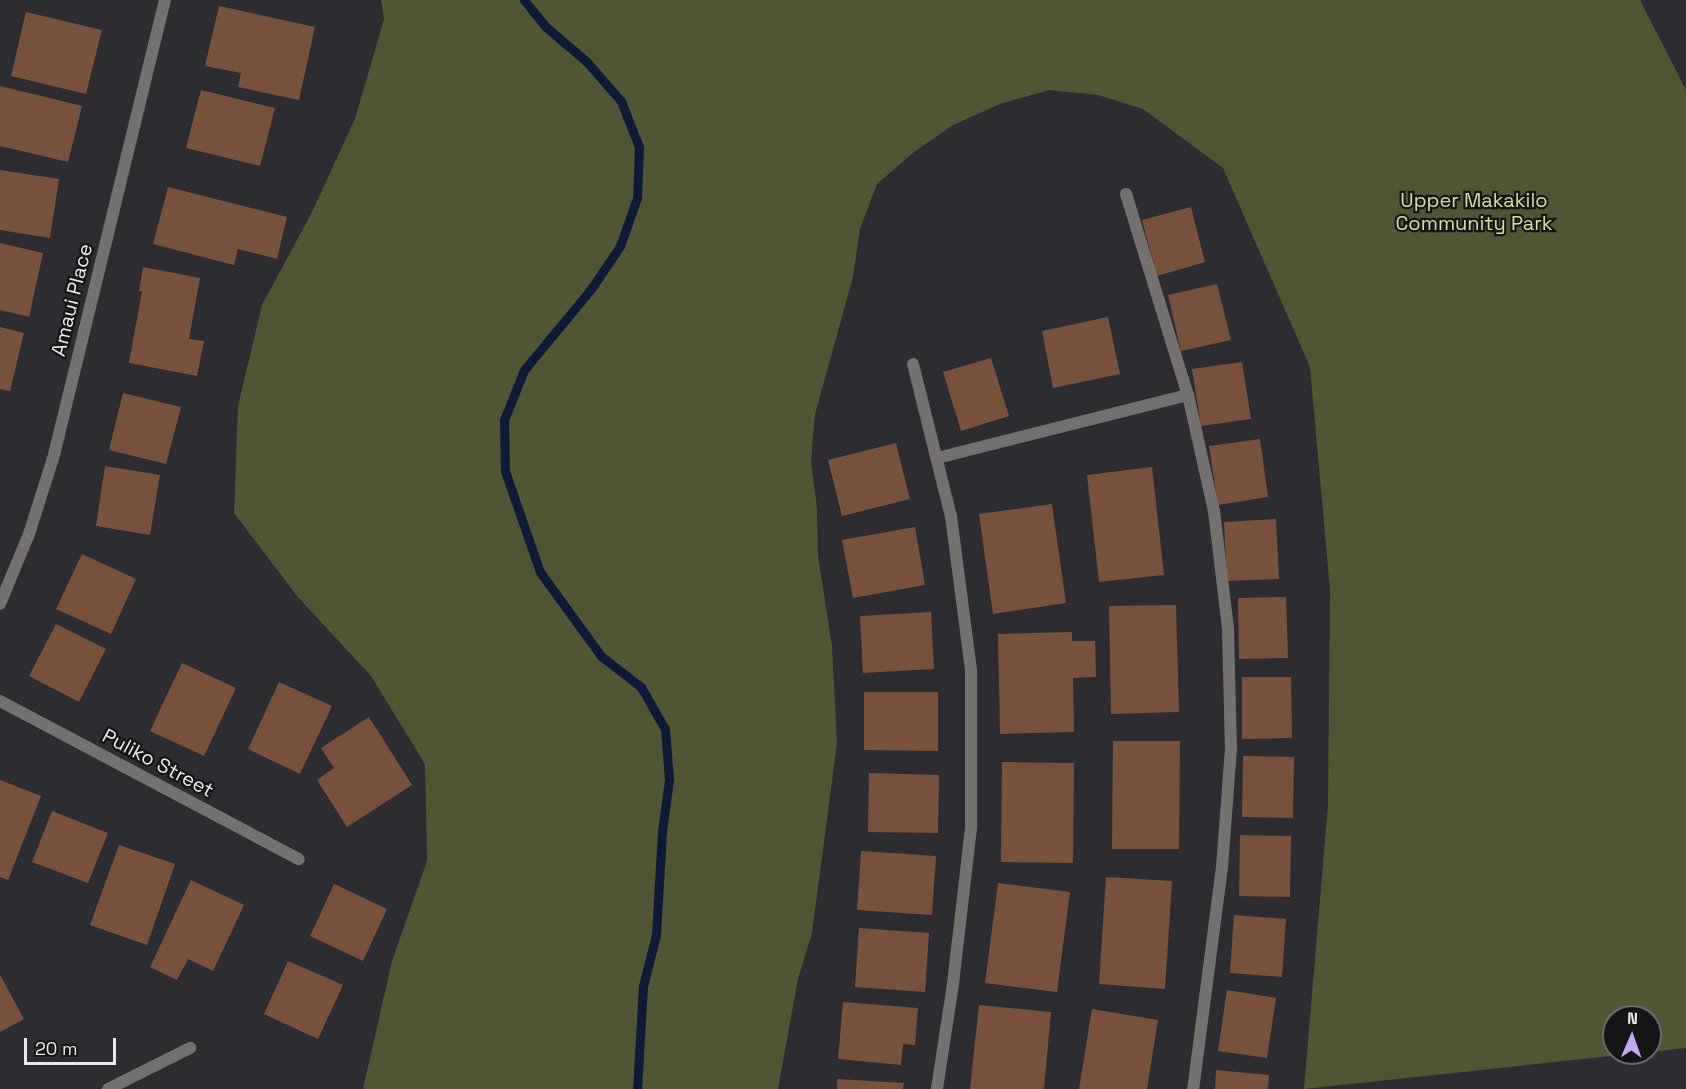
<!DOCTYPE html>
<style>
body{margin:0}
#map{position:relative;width:1686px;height:1089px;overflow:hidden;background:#2d2c31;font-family:"Space Grotesk",sans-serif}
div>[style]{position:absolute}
.green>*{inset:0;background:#505633}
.stream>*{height:9px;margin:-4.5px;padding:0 4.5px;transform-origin:4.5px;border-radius:4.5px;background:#0d1b39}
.building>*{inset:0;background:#78513c}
.lane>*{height:12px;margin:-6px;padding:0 6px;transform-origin:6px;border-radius:6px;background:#747170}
.street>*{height:12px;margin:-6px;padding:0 6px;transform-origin:6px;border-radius:6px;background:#747170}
span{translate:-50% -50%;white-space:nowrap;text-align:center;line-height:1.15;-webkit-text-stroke:4.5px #151517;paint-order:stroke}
.park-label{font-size:20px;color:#d2e09a}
.street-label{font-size:20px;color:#e9e9ec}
.north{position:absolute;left:1602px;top:1005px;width:60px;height:60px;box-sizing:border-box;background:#151517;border:2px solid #6a6a6c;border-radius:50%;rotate:2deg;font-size:16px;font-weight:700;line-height:24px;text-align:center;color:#e9e9ec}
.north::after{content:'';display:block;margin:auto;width:21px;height:27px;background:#c6a6f0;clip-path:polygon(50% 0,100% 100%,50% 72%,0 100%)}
.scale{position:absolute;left:24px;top:1038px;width:92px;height:27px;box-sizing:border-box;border:3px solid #e9e9ec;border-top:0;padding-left:8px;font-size:18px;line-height:21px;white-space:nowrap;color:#e9e9ec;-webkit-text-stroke:4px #151517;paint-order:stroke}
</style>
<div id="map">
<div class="green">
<i style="clip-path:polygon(381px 0,1640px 0,1686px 90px,1686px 1048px,1650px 1052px,1650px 1017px,1614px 1017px,1614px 1053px,1639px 1053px,1304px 1089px,1328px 805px,1330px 589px,1310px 367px,1223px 168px,1143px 109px,1098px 95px,1049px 90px,1000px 104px,953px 125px,914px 152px,877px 184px,860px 229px,853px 277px,815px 414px,811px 461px,817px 508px,818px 556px,832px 646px,837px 743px,812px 933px,798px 979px,778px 1089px,363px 1089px,392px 961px,427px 861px,425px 764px,371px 676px,297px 596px,234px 513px,238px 406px,262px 305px,311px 214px,355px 119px,384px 19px)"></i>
</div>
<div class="stream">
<i style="left:524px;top:0;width:35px;rotate:51deg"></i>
<i style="left:546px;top:27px;width:52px;rotate:40.4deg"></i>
<i style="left:586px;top:61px;width:53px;rotate:48.8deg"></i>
<i style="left:621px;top:101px;width:49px;rotate:68.6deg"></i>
<i style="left:639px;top:147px;width:51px;rotate:92.2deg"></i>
<i style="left:637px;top:198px;width:51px;rotate:109.5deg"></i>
<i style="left:620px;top:246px;width:52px;rotate:124deg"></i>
<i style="left:591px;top:289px;width:105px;rotate:129.6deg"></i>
<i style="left:524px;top:370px;width:54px;rotate:111.8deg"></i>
<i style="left:504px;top:420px;width:51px;rotate:88.9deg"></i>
<i style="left:505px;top:471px;width:107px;rotate:70.9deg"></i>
<i style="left:540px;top:572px;width:104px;rotate:54deg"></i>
<i style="left:601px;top:656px;width:51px;rotate:37.8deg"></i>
<i style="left:641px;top:687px;width:48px;rotate:60.3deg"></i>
<i style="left:665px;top:729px;width:51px;rotate:85.5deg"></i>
<i style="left:669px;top:780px;width:51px;rotate:97.8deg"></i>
<i style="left:662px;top:831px;width:104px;rotate:93.3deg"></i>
<i style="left:656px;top:935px;width:53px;rotate:104.3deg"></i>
<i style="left:643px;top:986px;width:103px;rotate:93.3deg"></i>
</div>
<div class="building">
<i style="clip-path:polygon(219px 6px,315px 27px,299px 100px,238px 87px,241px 73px,205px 66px)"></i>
<i style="clip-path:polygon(26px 12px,102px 30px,86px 94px,11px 76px)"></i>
<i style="clip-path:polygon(0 86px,82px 106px,68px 162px,0 146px)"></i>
<i style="clip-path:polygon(201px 90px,275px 108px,260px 166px,186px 148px)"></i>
<i style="clip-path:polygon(0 170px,59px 179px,50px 238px,0 230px)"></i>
<i style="clip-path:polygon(168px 187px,287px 217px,277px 259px,238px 249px,234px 265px,153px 244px)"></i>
<i style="clip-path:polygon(1191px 207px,1205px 262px,1157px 276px,1142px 220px)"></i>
<i style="clip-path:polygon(0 243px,43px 253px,29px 317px,0 310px)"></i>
<i style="clip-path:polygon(143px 267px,200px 278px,189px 339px,204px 341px,197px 376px,129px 363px,142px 291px,139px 291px)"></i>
<i style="clip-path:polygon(1217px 284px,1231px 340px,1181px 351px,1168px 295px)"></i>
<i style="clip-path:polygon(1108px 317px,1120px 374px,1053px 388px,1042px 331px)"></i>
<i style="clip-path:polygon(0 327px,24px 333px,10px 391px,0 389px)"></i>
<i style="clip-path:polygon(991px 358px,1009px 416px,961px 431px,943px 372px)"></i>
<i style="clip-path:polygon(1242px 362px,1251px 419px,1201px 426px,1192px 369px)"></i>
<i style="clip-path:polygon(123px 393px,181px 407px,166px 464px,109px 450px)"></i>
<i style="clip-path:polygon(1260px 439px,1268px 497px,1218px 505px,1209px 446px)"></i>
<i style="clip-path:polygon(896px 443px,910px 499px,842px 516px,828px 460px)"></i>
<i style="clip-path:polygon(105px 466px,160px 475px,150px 535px,96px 526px)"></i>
<i style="clip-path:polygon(1152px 467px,1164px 575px,1099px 582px,1087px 475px)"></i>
<i style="clip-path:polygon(1052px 504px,1066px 603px,993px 614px,979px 514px)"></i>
<i style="clip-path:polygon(1276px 519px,1279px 579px,1227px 581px,1224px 522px)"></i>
<i style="clip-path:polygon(915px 527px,925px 585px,853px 598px,842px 540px)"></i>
<i style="clip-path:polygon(82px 554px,136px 579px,111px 634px,56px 609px)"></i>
<i style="clip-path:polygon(1286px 597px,1288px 658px,1239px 659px,1238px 598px)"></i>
<i style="clip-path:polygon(1176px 605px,1179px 712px,1111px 714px,1109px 606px)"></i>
<i style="clip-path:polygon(931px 612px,934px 669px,863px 673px,860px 616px)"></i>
<i style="clip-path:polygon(56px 624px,106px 649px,79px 702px,29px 676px)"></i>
<i style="clip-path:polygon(1072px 632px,1072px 641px,1095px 641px,1096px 677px,1073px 678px,1074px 732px,1000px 734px,998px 634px)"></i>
<i style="clip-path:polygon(182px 663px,236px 688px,204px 756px,150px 731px)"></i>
<i style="clip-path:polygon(1242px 677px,1291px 677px,1292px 738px,1242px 739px)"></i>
<i style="clip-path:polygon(279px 682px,332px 706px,300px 774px,248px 749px)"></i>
<i style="clip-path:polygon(864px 692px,938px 692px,938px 751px,864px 750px)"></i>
<i style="clip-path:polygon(369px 717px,412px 785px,347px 827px,317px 780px,334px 768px,321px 748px)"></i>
<i style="clip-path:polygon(1113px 741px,1180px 741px,1179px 849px,1112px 849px)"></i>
<i style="clip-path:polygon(1243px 756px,1294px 757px,1293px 818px,1242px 817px)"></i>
<i style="clip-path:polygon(1002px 762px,1074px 763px,1073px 863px,1001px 862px)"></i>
<i style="clip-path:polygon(869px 773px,939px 775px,938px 833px,868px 832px)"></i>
<i style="clip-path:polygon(0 780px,41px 796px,8px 880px,0 877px)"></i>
<i style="clip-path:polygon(52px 811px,108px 833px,88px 883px,32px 862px)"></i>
<i style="clip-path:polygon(1240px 835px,1291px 836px,1290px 897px,1239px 896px)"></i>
<i style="clip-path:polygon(119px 845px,175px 864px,147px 945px,90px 925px)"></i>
<i style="clip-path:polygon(861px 851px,936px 856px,932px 915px,857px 910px)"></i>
<i style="clip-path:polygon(1106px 877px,1172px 881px,1165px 989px,1099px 984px)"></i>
<i style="clip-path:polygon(191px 880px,244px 905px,213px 971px,188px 959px,177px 980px,150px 967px)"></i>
<i style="clip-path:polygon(998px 883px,1070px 892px,1057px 992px,985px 983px)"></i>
<i style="clip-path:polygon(334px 884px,387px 909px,363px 961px,310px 936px)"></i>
<i style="clip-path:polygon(1234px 915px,1286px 919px,1282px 977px,1230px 973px)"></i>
<i style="clip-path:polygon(859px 928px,929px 933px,925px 992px,855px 987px)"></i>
<i style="clip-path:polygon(288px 961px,343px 985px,318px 1039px,264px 1014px)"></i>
<i style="clip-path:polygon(0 975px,24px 1019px,0 1032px)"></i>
<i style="clip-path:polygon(1227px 990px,1276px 998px,1267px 1058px,1218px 1051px)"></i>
<i style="clip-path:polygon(843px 1002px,918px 1008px,915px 1045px,903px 1044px,901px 1065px,838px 1059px)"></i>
<i style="clip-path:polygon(979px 1005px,1051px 1012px,1044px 1089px,970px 1089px)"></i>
<i style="clip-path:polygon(1092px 1009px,1158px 1020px,1147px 1089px,1079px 1089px)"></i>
<i style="clip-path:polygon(1216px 1070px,1269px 1075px,1268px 1089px,1215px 1089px)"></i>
<i style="clip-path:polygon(837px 1079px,904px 1083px,903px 1089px,837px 1089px)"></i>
</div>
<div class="lane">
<i style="left:1126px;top:194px;width:210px;rotate:72.9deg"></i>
<i style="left:1188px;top:395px;width:119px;rotate:77.4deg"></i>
<i style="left:1214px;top:511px;width:119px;rotate:83.2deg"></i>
<i style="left:1228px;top:629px;width:119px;rotate:88.6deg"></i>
<i style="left:1231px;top:748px;width:119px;rotate:94.3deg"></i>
<i style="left:1222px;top:867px;width:224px;rotate:97.4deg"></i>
<i style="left:913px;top:364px;width:157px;rotate:76deg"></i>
<i style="left:951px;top:516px;width:156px;rotate:82.6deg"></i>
<i style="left:971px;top:671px;width:157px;rotate:90deg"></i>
<i style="left:971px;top:828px;width:157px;rotate:96.6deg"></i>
<i style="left:953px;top:984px;width:106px;rotate:98.7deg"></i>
<i style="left:937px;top:458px;width:259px;rotate:-14.1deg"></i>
<i style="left:108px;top:1089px;width:92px;rotate:-26.6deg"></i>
</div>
<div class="street">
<i style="left:0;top:604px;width:76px;rotate:-67.5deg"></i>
<i style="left:29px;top:534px;width:83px;rotate:-72.4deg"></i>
<i style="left:54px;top:455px;width:468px;rotate:-76.3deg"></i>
<i style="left:0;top:701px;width:338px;rotate:27.9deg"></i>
</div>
<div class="park-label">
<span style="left:1474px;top:212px">Upper Makakilo<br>Community Park</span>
</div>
<div class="street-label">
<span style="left:72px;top:300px;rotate:-76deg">Amaui Place</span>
<span style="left:158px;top:763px;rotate:28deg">Puliko Street</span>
</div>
<div class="north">N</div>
<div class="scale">20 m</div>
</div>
